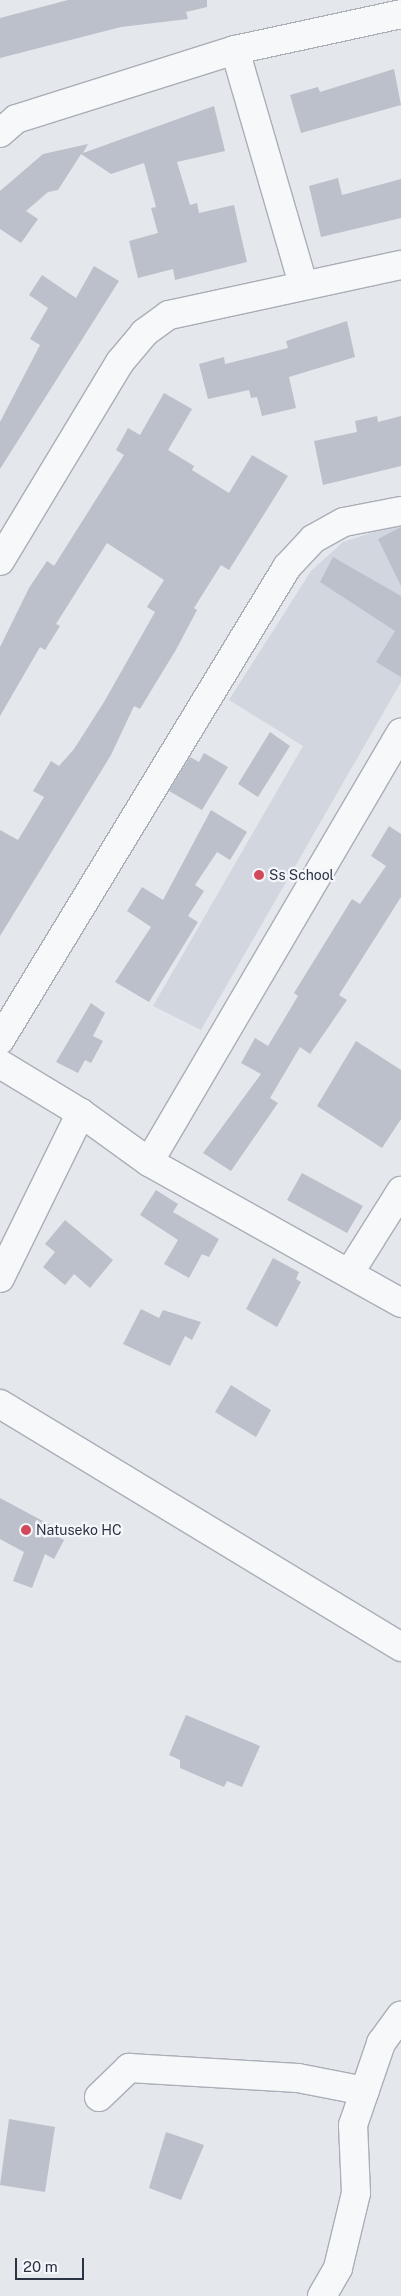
<!DOCTYPE html>
<style>
body{margin:0}
#map{position:relative;width:401px;height:2296px;overflow:hidden;background:#e4e7ec;font-family:"Public Sans",sans-serif}
div>[style]{position:absolute}
.built>*{inset:0;background:#d2d6de}
.building>*{inset:0;background:#bbc0ca}
.roads{filter:drop-shadow(1px 0 #a9aeb7) drop-shadow(-1px 0 #a9aeb7) drop-shadow(0 1px #a9aeb7) drop-shadow(0 -1px #a9aeb7)}
.minor>*{height:28px;margin:-14px;padding:0 14px;transform-origin:14px;border-radius:14px;background:#f7f8fa}
.dots>*{width:14px;height:14px;translate:-50% -50%;box-sizing:border-box;border:2px solid #f4f6f9;border-radius:50%}
span{translate:-50% -50%;white-space:nowrap;text-align:center;line-height:1.15;-webkit-text-stroke:4.5px #f4f6f9;paint-order:stroke}
.poi-label{font-size:14px;color:#2b3445}
.left{translate:0 -50%;text-align:left}
.scale{position:absolute;left:15px;top:2258px;width:69px;height:22px;box-sizing:border-box;border:2px solid #2b3445;border-top:0;padding-left:6px;font-size:15px;line-height:18px;white-space:nowrap;color:#2b3445;-webkit-text-stroke:4px #f4f6f9;paint-order:stroke}
</style>
<div id="map">
<div class="built">
<i style="clip-path:polygon(401px 523px,401px 682px,201px 1030px,153px 1006px,303px 746px,229px 700px,311px 571px,343px 542px)"></i>
</div>
<div class="building">
<i style="clip-path:polygon(68px 0,207px 0,207px 7px,186px 12px,188px 19px,121px 27px,0 58px,0 18px)"></i>
<i style="clip-path:polygon(394px 69px,401px 105px,301px 133px,290px 95px,318px 87px,320px 92px)"></i>
<i style="clip-path:polygon(214px 106px,225px 151px,177px 162px,190px 205px,197px 203px,199px 213px,234px 205px,247px 262px,175px 280px,173px 269px,138px 278px,129px 241px,158px 233px,151px 208px,156px 207px,144px 163px,111px 174px,81px 154px,58px 190px,48px 192px,26px 211px,38px 219px,21px 243px,0 229px,0 191px,43px 154px,88px 144px,83px 153px)"></i>
<i style="clip-path:polygon(338px 178px,342px 195px,401px 179px,401px 218px,321px 237px,309px 186px)"></i>
<i style="clip-path:polygon(94px 266px,119px 281px,0 469px,0 422px,40px 345px,30px 339px,48px 308px,29px 295px,42px 275px,76px 298px)"></i>
<i style="clip-path:polygon(347px 321px,355px 357px,289px 377px,296px 408px,262px 416px,257px 397px,251px 398px,249px 390px,208px 399px,199px 364px,224px 357px,225px 364px,288px 348px,286px 341px)"></i>
<i style="clip-path:polygon(164px 393px,192px 409px,168px 450px,194px 466px,192px 470px,229px 493px,252px 455px,288px 476px,229px 570px,221px 565px,194px 608px,197px 610px,177px 648px,140px 709px,134px 706px,111px 755px,0 936px,0 830px,18px 840px,44px 797px,33px 791px,51px 761px,59px 766px,74px 749px,104px 702px,155px 612px,147px 607px,164px 580px,107px 543px,56px 624px,60px 626px,45px 650px,40px 647px,0 716px,0 647px,29px 588px,47px 561px,54px 566px,124px 455px,116px 450px,128px 428px,140px 435px)"></i>
<i style="clip-path:polygon(377px 416px,378px 422px,401px 416px,401px 466px,323px 485px,314px 441px,357px 432px,355px 421px)"></i>
<i style="clip-path:polygon(401px 527px,401px 586px,378px 539px)"></i>
<i style="clip-path:polygon(333px 557px,401px 596px,401px 677px,376px 662px,395px 631px,320px 582px)"></i>
<i style="clip-path:polygon(270px 732px,290px 746px,258px 797px,238px 784px)"></i>
<i style="clip-path:polygon(204px 753px,228px 767px,202px 810px,169px 791px,190px 757px,199px 762px)"></i>
<i style="clip-path:polygon(211px 810px,247px 832px,230px 860px,217px 852px,195px 885px,204px 891px,188px 916px,198px 922px,149px 1002px,115px 982px,151px 927px,127px 911px,142px 887px,163px 900px)"></i>
<i style="clip-path:polygon(389px 826px,401px 834px,401px 897px,339px 995px,347px 1000px,310px 1054px,300px 1047px,270px 1098px,278px 1103px,231px 1171px,203px 1153px,261px 1074px,241px 1063px,255px 1038px,268px 1046px,298px 996px,294px 993px,352px 899px,360px 904px,386px 866px,371px 856px)"></i>
<i style="clip-path:polygon(91px 1003px,105px 1013px,93px 1036px,103px 1041px,91px 1063px,85px 1060px,78px 1073px,56px 1062px)"></i>
<i style="clip-path:polygon(356px 1041px,401px 1070px,401px 1119px,382px 1148px,317px 1106px)"></i>
<i style="clip-path:polygon(302px 1173px,363px 1206px,347px 1233px,287px 1200px)"></i>
<i style="clip-path:polygon(156px 1190px,178px 1204px,173px 1212px,219px 1239px,209px 1257px,202px 1254px,189px 1278px,164px 1264px,178px 1240px,140px 1215px)"></i>
<i style="clip-path:polygon(65px 1220px,113px 1260px,90px 1288px,74px 1274px,65px 1285px,43px 1267px,55px 1252px,45px 1244px)"></i>
<i style="clip-path:polygon(273px 1258px,299px 1272px,296px 1279px,301px 1282px,277px 1327px,246px 1309px)"></i>
<i style="clip-path:polygon(141px 1309px,159px 1318px,163px 1310px,201px 1322px,192px 1340px,185px 1336px,170px 1366px,123px 1344px)"></i>
<i style="clip-path:polygon(231px 1385px,271px 1410px,256px 1437px,215px 1412px)"></i>
<i style="clip-path:polygon(0 1498px,54px 1527px,51px 1533px,64px 1540px,54px 1559px,45px 1554px,32px 1588px,13px 1581px,24px 1552px,0 1539px)"></i>
<i style="clip-path:polygon(186px 1715px,260px 1746px,242px 1787px,227px 1781px,224px 1787px,180px 1768px,180px 1760px,169px 1755px)"></i>
<i style="clip-path:polygon(9px 2119px,55px 2127px,45px 2192px,0 2185px)"></i>
<i style="clip-path:polygon(166px 2132px,204px 2145px,181px 2200px,149px 2188px)"></i>
</div>
<div class="roads">
<div class="minor">
<i style="left:235px;top:50px;width:244px;rotate:73.8deg"></i>
<i style="left:0;top:133px;width:21px;rotate:-41deg"></i>
<i style="left:16px;top:119px;width:230px;rotate:-17.5deg"></i>
<i style="left:235px;top:50px;width:170px;rotate:-12.2deg"></i>
<i style="left:0;top:561px;width:232px;rotate:-58.9deg"></i>
<i style="left:120px;top:362px;width:38px;rotate:-50deg"></i>
<i style="left:144px;top:333px;width:31px;rotate:-36deg"></i>
<i style="left:169px;top:315px;width:237px;rotate:-12.2deg"></i>
<i style="left:0;top:1040px;width:553px;rotate:-58.75deg"></i>
<i style="left:287px;top:567px;width:38px;rotate:-47deg"></i>
<i style="left:313px;top:539px;width:35px;rotate:-29deg"></i>
<i style="left:344px;top:522px;width:58px;rotate:-10.9deg"></i>
<i style="left:0;top:1064px;width:95px;rotate:31.2deg"></i>
<i style="left:81px;top:1113px;width:84px;rotate:35.8deg"></i>
<i style="left:149px;top:1162px;width:289px;rotate:29.2deg"></i>
<i style="left:149px;top:1162px;width:498px;rotate:-59.6deg"></i>
<i style="left:350px;top:1272px;width:96px;rotate:-57.8deg"></i>
<i style="left:0;top:1278px;width:184px;rotate:-63.9deg"></i>
<i style="left:0;top:1404px;width:469px;rotate:31.2deg"></i>
<i style="left:99px;top:2097px;width:42px;rotate:-44deg"></i>
<i style="left:129px;top:2068px;width:169px;rotate:3.4deg"></i>
<i style="left:298px;top:2078px;width:68px;rotate:11deg"></i>
<i style="left:322px;top:2296px;width:32px;rotate:-60deg"></i>
<i style="left:338px;top:2268px;width:77px;rotate:-76.5deg"></i>
<i style="left:356px;top:2193px;width:68px;rotate:-92.5deg"></i>
<i style="left:353px;top:2125px;width:87px;rotate:-71.1deg"></i>
<i style="left:381px;top:2043px;width:34px;rotate:-54deg"></i>
</div>
</div>
<div class="dots">
<i style="left:259px;top:875px;background:#d1495b"></i>
<i style="left:26px;top:1530px;background:#d1495b"></i>
</div>
<div class="poi-label">
<span class="left" style="left:269px;top:875px">Ss School</span>
<span class="left" style="left:36px;top:1530px">Natuseko HC</span>
</div>
<div class="scale">20 m</div>
</div>
